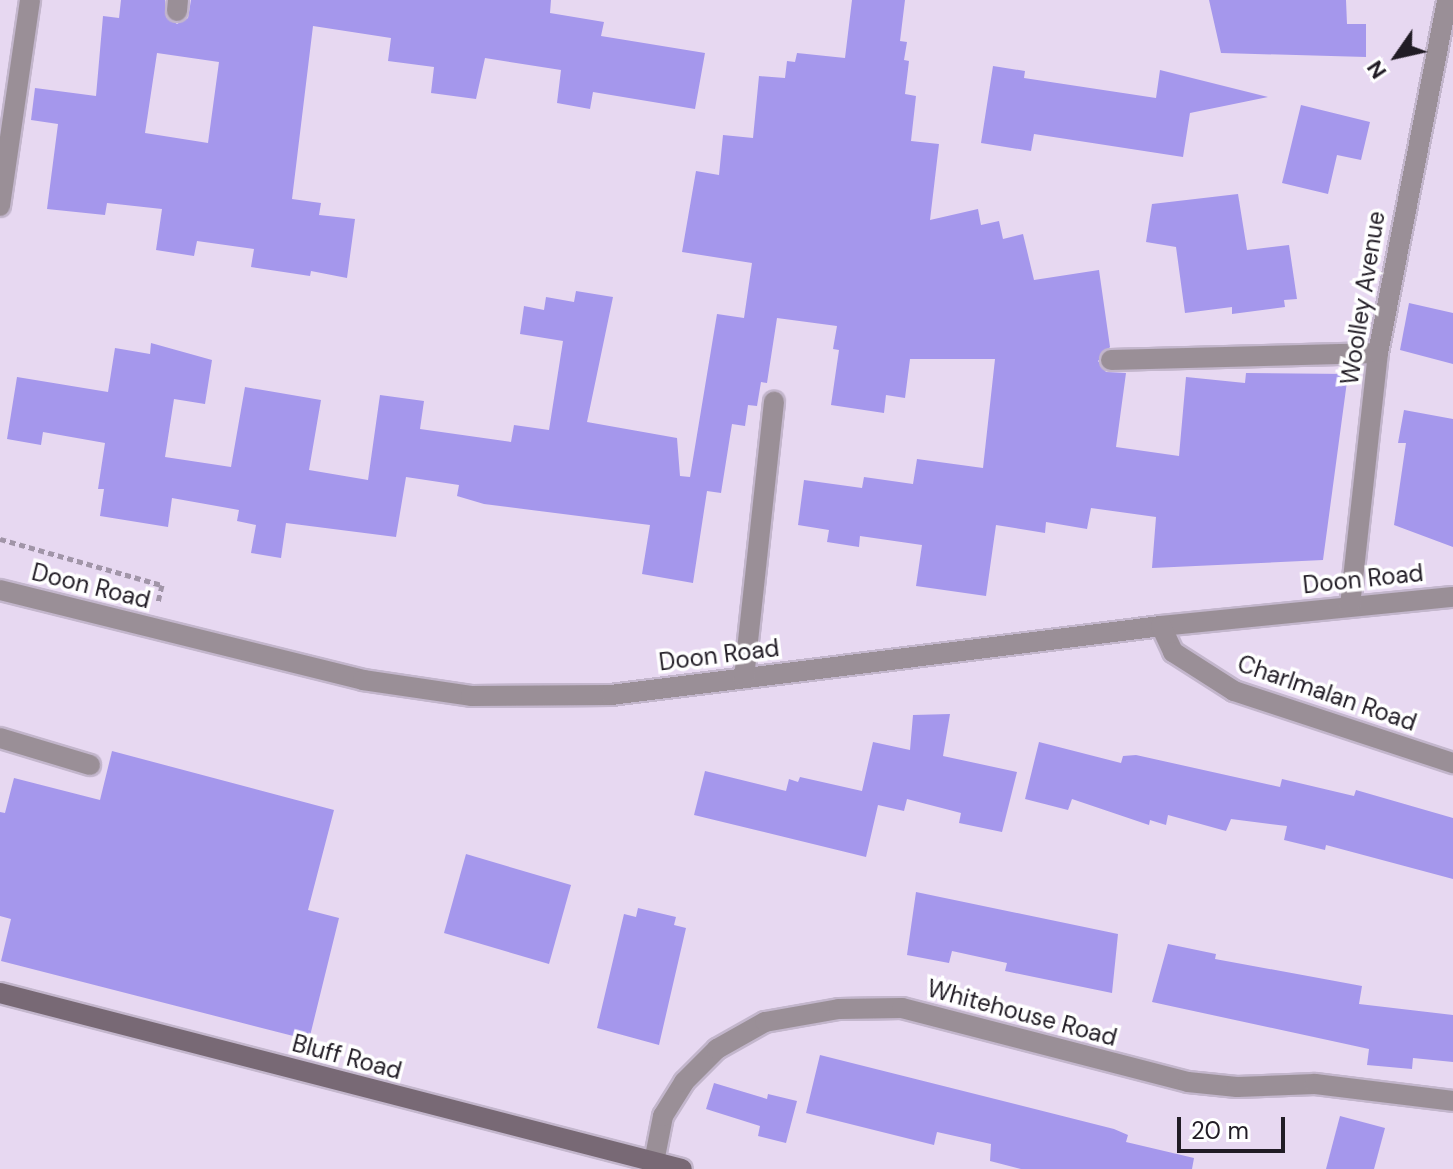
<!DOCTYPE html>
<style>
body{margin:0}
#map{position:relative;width:1453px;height:1169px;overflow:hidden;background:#e7d8f1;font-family:"DM Sans",sans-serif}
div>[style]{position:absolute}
.building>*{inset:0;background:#a597ec}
.path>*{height:5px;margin-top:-2.5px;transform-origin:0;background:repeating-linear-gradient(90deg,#a195a8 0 6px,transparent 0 10px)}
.roads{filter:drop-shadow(2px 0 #c3b6cc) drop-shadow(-2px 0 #c3b6cc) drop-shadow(0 2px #c3b6cc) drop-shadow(0 -2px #c3b6cc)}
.service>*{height:20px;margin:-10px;padding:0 10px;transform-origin:10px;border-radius:10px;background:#9a8f97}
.minor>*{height:20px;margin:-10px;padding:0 10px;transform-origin:10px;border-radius:10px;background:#9a8f97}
.secondary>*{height:20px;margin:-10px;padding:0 10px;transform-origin:10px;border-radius:10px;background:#786975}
span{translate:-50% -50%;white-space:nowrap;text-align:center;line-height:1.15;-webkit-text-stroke:7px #fff;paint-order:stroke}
.street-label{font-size:24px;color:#211c25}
.north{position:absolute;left:1357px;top:16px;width:80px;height:80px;-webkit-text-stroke:6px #fff;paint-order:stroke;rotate:236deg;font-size:22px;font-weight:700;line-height:32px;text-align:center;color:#211c25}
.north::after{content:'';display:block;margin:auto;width:28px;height:36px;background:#211c25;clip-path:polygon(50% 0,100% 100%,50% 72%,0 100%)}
.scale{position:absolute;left:1177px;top:1117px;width:108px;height:36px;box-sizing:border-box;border:4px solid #211c25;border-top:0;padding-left:10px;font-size:24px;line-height:28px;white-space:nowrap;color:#211c25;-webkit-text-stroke:6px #fff;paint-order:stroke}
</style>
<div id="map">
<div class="building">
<i style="clip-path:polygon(evenodd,121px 0,165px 0,166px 17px,177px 24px,188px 18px,191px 0,551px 0,550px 13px,604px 22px,601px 36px,705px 53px,695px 109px,593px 92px,590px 109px,557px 103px,561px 70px,485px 58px,476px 99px,431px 93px,434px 67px,388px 61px,391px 38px,313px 26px,292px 199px,321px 203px,319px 215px,355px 219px,347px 278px,311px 271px,310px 276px,251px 267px,254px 249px,197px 241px,194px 256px,156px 250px,162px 209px,107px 203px,105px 215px,47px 209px,58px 124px,31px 120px,35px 88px,96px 96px,103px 16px,119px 18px,121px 0,157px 53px,219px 62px,208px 143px,145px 133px,157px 53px)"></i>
<i style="clip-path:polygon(852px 0,905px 0,900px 41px,907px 42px,904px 60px,909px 61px,905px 94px,916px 96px,911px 141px,939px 144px,930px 220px,978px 209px,981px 225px,999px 221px,1003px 239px,1023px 234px,1034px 280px,1099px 270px,1110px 347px,1098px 361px,1106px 372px,1126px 373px,1116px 447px,1179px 456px,1186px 377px,1245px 383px,1246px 373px,1348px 374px,1323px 560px,1152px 568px,1156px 517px,1091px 508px,1087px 529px,1046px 522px,1045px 533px,996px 525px,986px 596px,916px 586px,922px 545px,860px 536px,859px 547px,827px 542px,829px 530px,798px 525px,804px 480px,862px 488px,864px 477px,913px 484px,917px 459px,983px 468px,995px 359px,910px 359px,905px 398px,886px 395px,884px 413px,831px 405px,839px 350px,833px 349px,837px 326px,777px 318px,767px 383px,761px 382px,757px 406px,748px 405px,745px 426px,732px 424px,721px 493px,707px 491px,693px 583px,642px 574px,650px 525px,484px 504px,457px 496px,459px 485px,406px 477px,396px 537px,286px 523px,281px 558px,251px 553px,256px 525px,237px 521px,239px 510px,172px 498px,168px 527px,100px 516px,104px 489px,98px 489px,105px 443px,43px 432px,41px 445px,7px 439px,17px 377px,108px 392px,115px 348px,150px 354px,151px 343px,212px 360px,205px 404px,174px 399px,165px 457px,231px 467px,245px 387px,321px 400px,309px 470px,368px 480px,380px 395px,424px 401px,420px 429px,511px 442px,514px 425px,549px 430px,563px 341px,520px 334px,524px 306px,544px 310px,546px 297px,574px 302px,576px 291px,613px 297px,587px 422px,677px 438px,680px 476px,690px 477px,717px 314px,744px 318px,752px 263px,682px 252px,696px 171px,719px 175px,723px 135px,753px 138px,759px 76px,785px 78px,787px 61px,795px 62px,797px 53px,845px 58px)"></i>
<i style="clip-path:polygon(1209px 0,1346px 0,1347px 24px,1366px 24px,1366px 57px,1221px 53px)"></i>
<i style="clip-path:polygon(993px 66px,1025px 71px,1024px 78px,1156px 98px,1160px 70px,1268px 97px,1190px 113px,1183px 157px,1034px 134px,1031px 151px,981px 143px)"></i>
<i style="clip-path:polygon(1301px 105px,1370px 122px,1361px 160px,1337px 155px,1328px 194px,1282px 183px)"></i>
<i style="clip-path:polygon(1238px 194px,1247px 250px,1289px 245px,1297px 299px,1284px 300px,1285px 307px,1232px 314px,1232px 307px,1185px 313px,1176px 247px,1146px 242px,1152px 204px)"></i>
<i style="clip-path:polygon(1409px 303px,1453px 313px,1453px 364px,1400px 350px)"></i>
<i style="clip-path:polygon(1404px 410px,1453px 419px,1453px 547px,1394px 525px,1406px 443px,1398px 443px)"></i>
<i style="clip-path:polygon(950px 714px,943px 756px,1017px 772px,1002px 832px,959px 823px,961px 813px,907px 799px,904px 811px,878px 805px,866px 857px,694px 815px,705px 771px,786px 791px,789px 779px,798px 782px,800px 777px,862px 791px,873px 742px,910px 750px,913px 715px)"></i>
<i style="clip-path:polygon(1039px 742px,1121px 763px,1123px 756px,1136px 755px,1280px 787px,1282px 779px,1354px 796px,1356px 790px,1453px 818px,1453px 879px,1326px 845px,1325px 850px,1284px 840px,1287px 826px,1231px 819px,1226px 831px,1168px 815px,1166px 825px,1150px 820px,1149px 825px,1072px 799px,1068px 810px,1025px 799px)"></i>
<i style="clip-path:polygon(112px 751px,334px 810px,308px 910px,339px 918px,309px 1040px,1px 961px,11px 919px,0 916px,0 812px,5px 813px,14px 778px,100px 800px)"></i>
<i style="clip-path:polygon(466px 854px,571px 885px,549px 964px,444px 933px)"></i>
<i style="clip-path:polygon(916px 892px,1118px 934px,1112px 993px,1005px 971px,1007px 963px,952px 951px,949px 963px,907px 955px)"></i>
<i style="clip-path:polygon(638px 908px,676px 917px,674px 925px,686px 928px,659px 1045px,597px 1028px,624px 914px,636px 917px)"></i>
<i style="clip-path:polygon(1168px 944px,1216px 954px,1215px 959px,1362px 986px,1359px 1004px,1453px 1015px,1453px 1062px,1413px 1058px,1412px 1069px,1367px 1065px,1369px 1049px,1152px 1002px)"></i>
<i style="clip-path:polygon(820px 1055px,1114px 1129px,1128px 1135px,1126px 1142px,1194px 1158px,1192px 1169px,1021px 1169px,990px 1161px,991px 1144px,937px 1132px,934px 1145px,806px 1113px)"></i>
<i style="clip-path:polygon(714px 1083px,767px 1099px,768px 1094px,797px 1101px,786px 1143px,758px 1136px,760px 1126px,706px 1109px)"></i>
<i style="clip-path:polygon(1340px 1116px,1385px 1128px,1374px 1169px,1326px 1169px)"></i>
</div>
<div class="path">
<i style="left:0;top:539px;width:168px;rotate:15.9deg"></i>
<i style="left:162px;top:585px;width:18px;rotate:103deg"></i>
</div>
<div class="roads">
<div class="service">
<i style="left:1111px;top:360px;width:267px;rotate:-1.5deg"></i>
<i style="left:0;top:738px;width:94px;rotate:16.7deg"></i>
</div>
<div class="minor">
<i style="left:177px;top:11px;width:11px;rotate:-85deg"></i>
<i style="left:0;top:206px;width:208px;rotate:-81.7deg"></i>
<i style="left:0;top:590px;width:374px;rotate:13.9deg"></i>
<i style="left:363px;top:680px;width:109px;rotate:8.4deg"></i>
<i style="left:471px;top:696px;width:140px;rotate:-0.4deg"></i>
<i style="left:611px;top:695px;width:554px;rotate:-7.15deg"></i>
<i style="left:1161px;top:626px;width:293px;rotate:-5.7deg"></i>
<i style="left:1350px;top:606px;width:255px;rotate:-83.7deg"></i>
<i style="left:1378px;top:353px;width:360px;rotate:-78.9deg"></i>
<i style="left:1161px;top:626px;width:29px;rotate:65deg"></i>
<i style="left:1173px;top:652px;width:72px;rotate:32.6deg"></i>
<i style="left:1234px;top:691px;width:231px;rotate:18.2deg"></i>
<i style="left:744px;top:678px;width:278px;rotate:-83.8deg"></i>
<i style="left:654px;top:1162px;width:47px;rotate:-78.9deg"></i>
<i style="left:663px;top:1116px;width:40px;rotate:-58deg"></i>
<i style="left:684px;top:1082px;width:47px;rotate:-45deg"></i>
<i style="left:717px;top:1049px;width:55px;rotate:-29.4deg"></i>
<i style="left:765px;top:1022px;width:75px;rotate:-10deg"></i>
<i style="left:839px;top:1009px;width:63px;rotate:-0.9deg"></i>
<i style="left:902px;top:1008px;width:295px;rotate:14.5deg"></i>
<i style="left:1188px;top:1082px;width:49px;rotate:5.8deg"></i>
<i style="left:1237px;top:1087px;width:78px;rotate:-2.2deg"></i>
<i style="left:1315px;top:1084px;width:139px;rotate:7deg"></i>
</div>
<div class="secondary">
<i style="left:0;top:993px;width:704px;rotate:14.47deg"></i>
</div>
</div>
<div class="street-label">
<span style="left:1363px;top:298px;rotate:-81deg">Woolley Avenue</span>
<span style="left:1363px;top:579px;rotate:-6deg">Doon Road</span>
<span style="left:91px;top:586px;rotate:14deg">Doon Road</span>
<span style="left:719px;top:655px;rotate:-7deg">Doon Road</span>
<span style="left:1327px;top:693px;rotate:19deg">Charlmalan Road</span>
<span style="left:1022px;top:1013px;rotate:15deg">Whitehouse Road</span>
<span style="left:347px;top:1057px;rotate:15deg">Bluff Road</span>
</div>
<div class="north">N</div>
<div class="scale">20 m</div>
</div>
